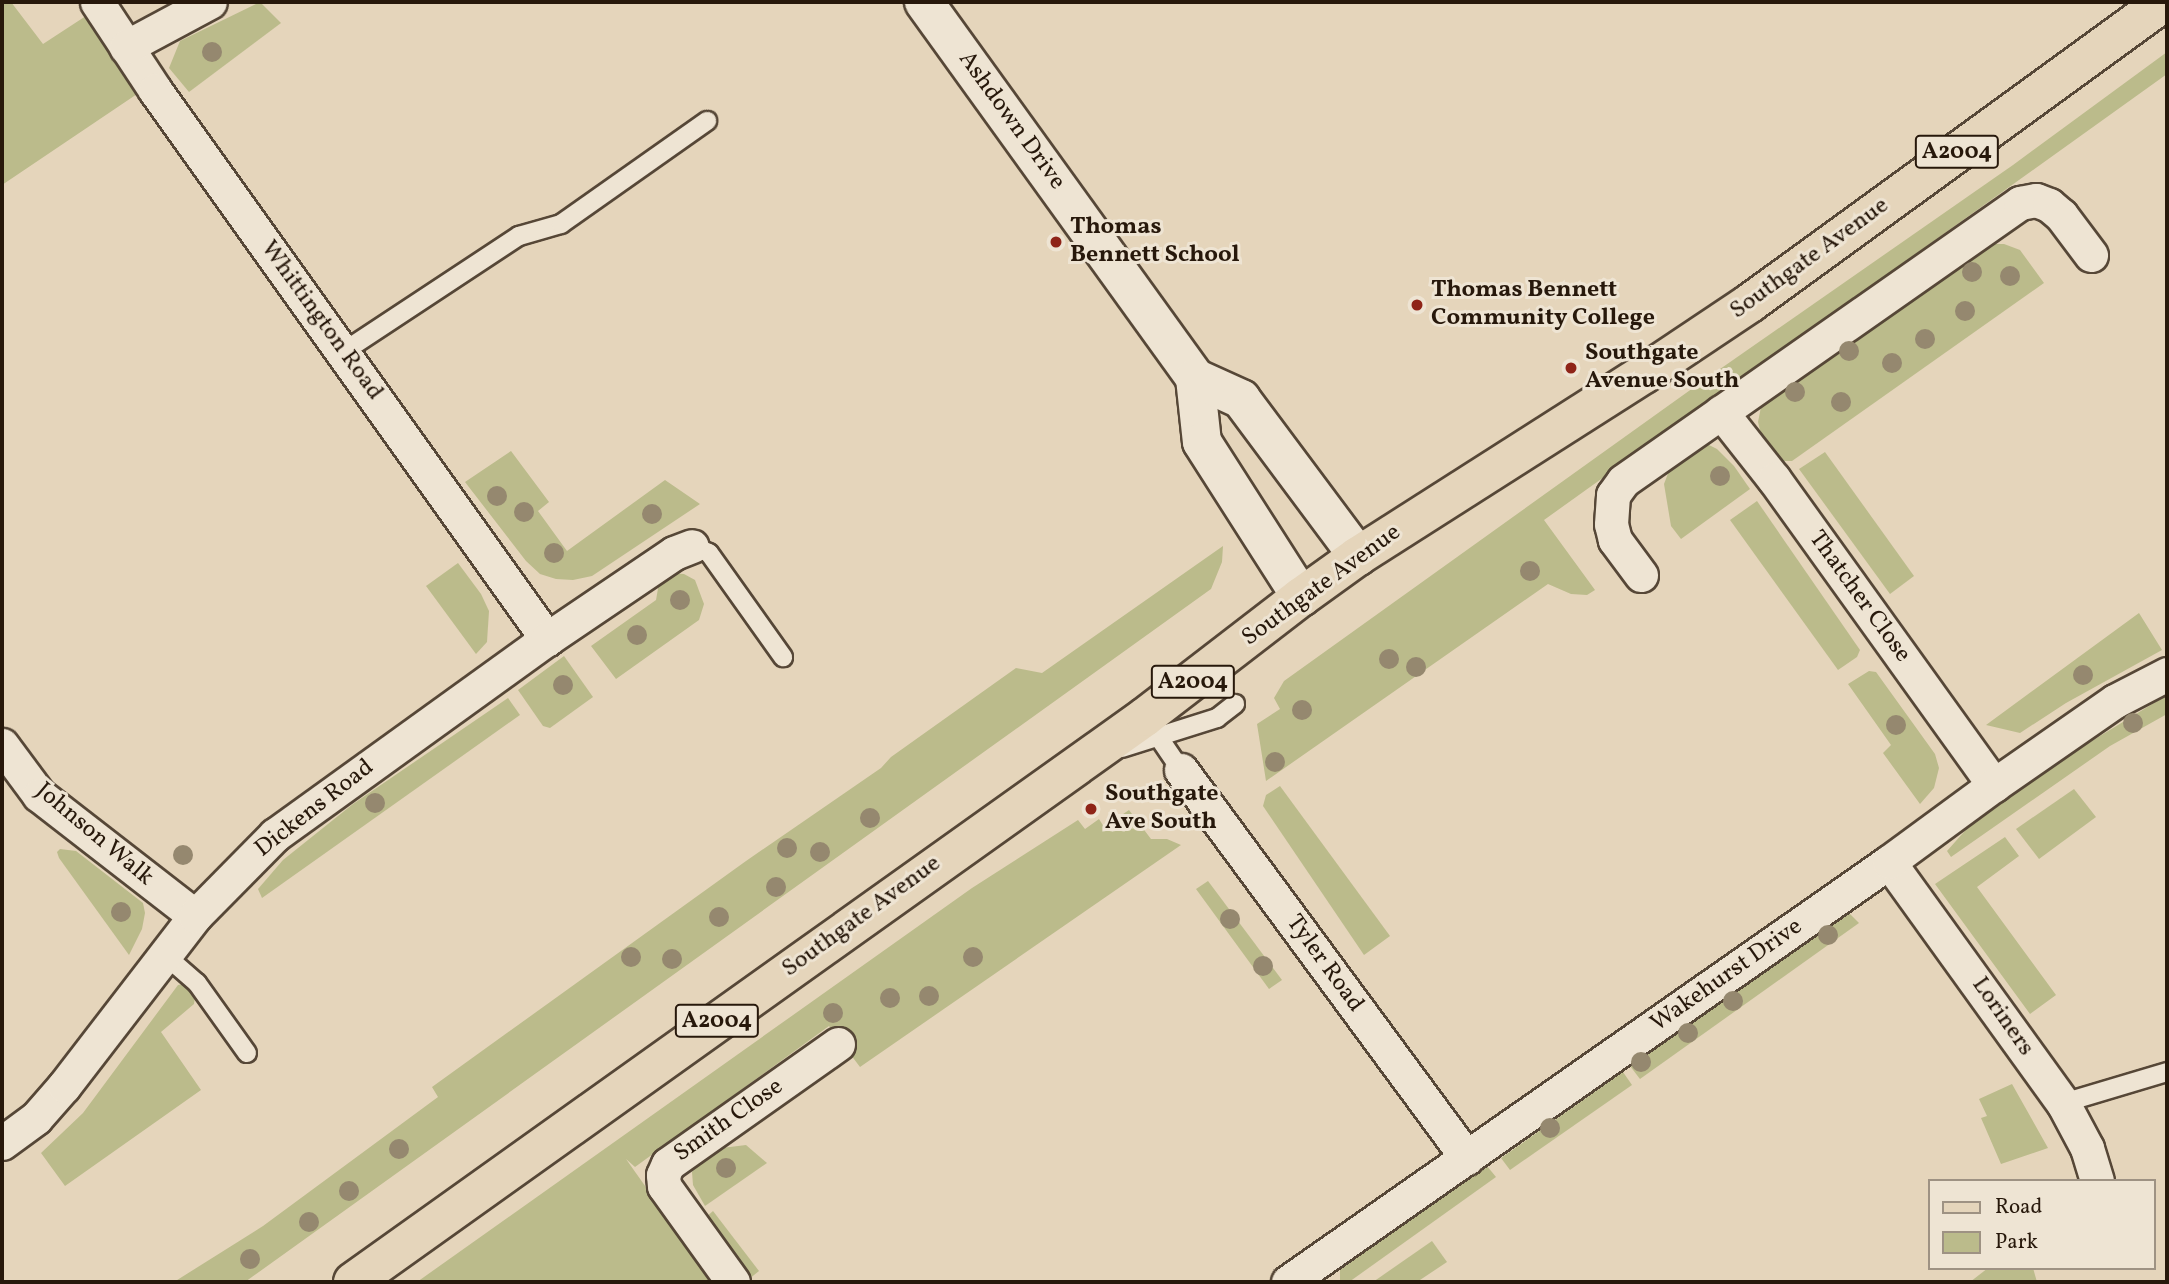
<!DOCTYPE html>
<style>
body{margin:0}
#map{position:relative;width:2169px;height:1284px;overflow:hidden;background:#e5d5bb;font-family:Vollkorn,serif}
div>[style]{position:absolute}
.green>*{inset:0;background:#bbbb8b}
.roads{filter:drop-shadow(2px 0 #564737) drop-shadow(-2px 0 #564737) drop-shadow(0 2px #564737) drop-shadow(0 -2px #564737)}
.lane>*{height:18px;margin:-9px;padding:0 9px;transform-origin:9px;border-radius:9px;background:#eee4d3}
.street>*{height:33px;margin:-16.5px;padding:0 16.5px;transform-origin:16.5px;border-radius:16.5px;background:#eee4d3}
.secondary>*{height:38px;margin:-19px;padding:0 19px;transform-origin:19px;border-radius:19px;background:#eee4d3}
.primary>*{height:38px;margin:-19px;padding:0 19px;transform-origin:19px;border-radius:19px;background:#e5d5bb}
.trees>*{width:20px;height:20px;margin:-10px;border-radius:50%;background:#95886f}
.dots>*{width:19px;height:19px;translate:-50% -50%;box-sizing:border-box;border:4px solid #eee4d3;border-radius:50%}
span{translate:-50% -50%;white-space:nowrap;text-align:center;line-height:1.15;-webkit-text-stroke:6px #eee4d3;paint-order:stroke}
.shield-label span{padding:2px 5px;background:#eee4d3;border:2px solid;border-radius:5px;-webkit-text-stroke-width:0}
.shield-label{font-size:23px;color:#27180b;font-weight:700}
.street-label{font-size:24px;color:#27180b}
.poi-label{font-size:24px;color:#27180b;font-weight:700}
.left{translate:0 -50%;text-align:left}
.frame{position:absolute;inset:0;border:4px solid #27180b;pointer-events:none}
.legend{position:absolute;left:1928px;top:1179px;width:228px;height:91px;box-sizing:border-box;background:#eee4d3;border:2px solid #9e9283;margin:0;padding:9px 12px;list-style:none;font-size:21px;color:#27180b}
.legend li{display:flex;align-items:center;gap:14px;height:35px}
.legend b{width:35px;border:2px solid #9e9283}
</style>
<div id="map">
<div class="green">
<i style="clip-path:polygon(2px 2px,11px 2px,43px 44px,92px 12px,143px 90px,2px 185px)"></i>
<i style="clip-path:polygon(260px 2px,281px 23px,189px 92px,169px 68px,180px 41px)"></i>
<i style="clip-path:polygon(2167px 52px,2167px 74px,1544px 520px,1595px 590px,1587px 595px,1571px 594px,1548px 584px,1266px 781px,1257px 724px,1280px 709px,1274px 698px,1284px 681px,1700px 383px,2013px 165px)"></i>
<i style="clip-path:polygon(1986px 244px,2004px 244px,2020px 250px,2044px 283px,1792px 461px,1778px 461px,1762px 438px,1758px 422px,1761px 407px,1773px 392px)"></i>
<i style="clip-path:polygon(1703px 442px,1717px 449px,1734px 466px,1750px 489px,1681px 539px,1671px 526px,1664px 484px,1674px 458px)"></i>
<i style="clip-path:polygon(511px 451px,549px 502px,538px 511px,567px 551px,665px 480px,700px 504px,592px 576px,573px 580px,556px 579px,540px 574px,526px 561px,465px 482px)"></i>
<i style="clip-path:polygon(1825px 452px,1914px 576px,1890px 594px,1799px 469px)"></i>
<i style="clip-path:polygon(1757px 501px,1860px 650px,1857px 657px,1838px 670px,1730px 520px)"></i>
<i style="clip-path:polygon(1223px 546px,1222px 562px,1211px 589px,245px 1282px,174px 1282px,263px 1226px,438px 1097px,432px 1087px,746px 861px,881px 768px,891px 757px,1016px 668px,1042px 673px)"></i>
<i style="clip-path:polygon(458px 563px,481px 594px,489px 611px,487px 642px,476px 654px,426px 586px)"></i>
<i style="clip-path:polygon(671px 573px,684px 574px,695px 580px,704px 604px,699px 620px,616px 679px,591px 646px,656px 600px,660px 577px)"></i>
<i style="clip-path:polygon(2139px 613px,2162px 650px,2066px 703px,2020px 733px,1986px 725px)"></i>
<i style="clip-path:polygon(564px 656px,593px 697px,550px 728px,543px 726px,518px 690px)"></i>
<i style="clip-path:polygon(1869px 671px,1876px 672px,1935px 754px,1939px 768px,1934px 788px,1920px 804px,1883px 753px,1891px 745px,1848px 684px)"></i>
<i style="clip-path:polygon(2167px 695px,2167px 714px,2110px 746px,1951px 857px,1947px 851px,1979px 815px,2033px 777px)"></i>
<i style="clip-path:polygon(508px 698px,520px 715px,262px 898px,258px 889px,283px 860px,353px 804px)"></i>
<i style="clip-path:polygon(1280px 786px,1390px 936px,1364px 955px,1263px 806px,1266px 795px)"></i>
<i style="clip-path:polygon(2074px 789px,2096px 817px,2039px 859px,2016px 829px)"></i>
<i style="clip-path:polygon(1129px 810px,1151px 839px,1167px 839px,1181px 845px,860px 1067px,829px 1026px,635px 1167px,626px 1159px,713px 1282px,417px 1282px,972px 888px,1078px 820px,1085px 829px,1099px 819px,1104px 827px)"></i>
<i style="clip-path:polygon(2005px 837px,2019px 856px,1977px 887px,2056px 995px,2030px 1014px,1935px 884px)"></i>
<i style="clip-path:polygon(60px 849px,76px 851px,143px 903px,145px 913px,142px 929px,129px 955px,59px 858px,57px 852px)"></i>
<i style="clip-path:polygon(1208px 881px,1282px 980px,1269px 989px,1196px 889px)"></i>
<i style="clip-path:polygon(1848px 912px,1859px 923px,1640px 1079px,1630px 1066px)"></i>
<i style="clip-path:polygon(184px 984px,195px 997px,194px 1004px,161px 1032px,201px 1090px,65px 1186px,41px 1153px,83px 1113px,178px 985px)"></i>
<i style="clip-path:polygon(1623px 1072px,1632px 1085px,1510px 1170px,1501px 1158px)"></i>
<i style="clip-path:polygon(2012px 1084px,2048px 1148px,2001px 1164px,1981px 1118px,1987px 1116px,1979px 1099px)"></i>
<i style="clip-path:polygon(746px 1145px,767px 1163px,705px 1206px,693px 1185px,692px 1172px,698px 1163px,714px 1149px)"></i>
<i style="clip-path:polygon(1487px 1166px,1496px 1177px,1349px 1282px,1340px 1282px,1340px 1268px)"></i>
<i style="clip-path:polygon(713px 1211px,759px 1271px,749px 1279px,704px 1219px)"></i>
<i style="clip-path:polygon(1432px 1241px,1447px 1262px,1417px 1282px,1373px 1282px)"></i>
<i style="clip-path:polygon(1988px 1268px,2033px 1268px,2037px 1282px,1970px 1282px)"></i>
</div>
<div class="roads">
<div class="lane">
<i style="left:343px;top:352px;width:211px;rotate:-33.4deg"></i>
<i style="left:519px;top:236px;width:44px;rotate:-15.9deg"></i>
<i style="left:561px;top:224px;width:179px;rotate:-35.2deg"></i>
<i style="left:692px;top:546px;width:18px;rotate:22deg"></i>
<i style="left:709px;top:553px;width:128px;rotate:54.6deg"></i>
<i style="left:1153px;top:729px;width:50px;rotate:55.7deg"></i>
<i style="left:1122px;top:748px;width:100px;rotate:-17.5deg"></i>
<i style="left:1217px;top:718px;width:23px;rotate:-38deg"></i>
<i style="left:166px;top:956px;width:41px;rotate:41.1deg"></i>
<i style="left:197px;top:983px;width:86px;rotate:54.5deg"></i>
<i style="left:2063px;top:1103px;width:109px;rotate:-16.6deg"></i>
</div>
<div class="street">
<i style="left:97px;top:2px;width:105px;rotate:56.6deg"></i>
<i style="left:155px;top:90px;width:675px;rotate:54.47deg"></i>
<i style="left:126px;top:47px;width:95px;rotate:-28.2deg"></i>
<i style="left:1721px;top:412px;width:85px;rotate:51.7deg"></i>
<i style="left:1774px;top:479px;width:377px;rotate:54.3deg"></i>
<i style="left:1641px;top:575px;width:44px;rotate:-126.6deg"></i>
<i style="left:1615px;top:540px;width:16px;rotate:-104deg"></i>
<i style="left:1611px;top:524px;width:29px;rotate:-86deg"></i>
<i style="left:1613px;top:495px;width:17px;rotate:-54deg"></i>
<i style="left:1623px;top:481px;width:485px;rotate:-35deg"></i>
<i style="left:2020px;top:203px;width:16px;rotate:-11deg"></i>
<i style="left:2036px;top:200px;width:14px;rotate:21deg"></i>
<i style="left:2049px;top:205px;width:16px;rotate:40deg"></i>
<i style="left:2061px;top:215px;width:50px;rotate:53.1deg"></i>
<i style="left:2px;top:745px;width:62px;rotate:53.5deg"></i>
<i style="left:39px;top:795px;width:197px;rotate:37.8deg"></i>
<i style="left:1181px;top:770px;width:482px;rotate:53.6deg"></i>
<i style="left:1889px;top:862px;width:297px;rotate:54.2deg"></i>
<i style="left:2063px;top:1103px;width:51px;rotate:61.9deg"></i>
<i style="left:2087px;top:1148px;width:34px;rotate:73deg"></i>
<i style="left:2px;top:1143px;width:42px;rotate:-36.3deg"></i>
<i style="left:36px;top:1118px;width:43px;rotate:-48.8deg"></i>
<i style="left:64px;top:1086px;width:215px;rotate:-52.4deg"></i>
<i style="left:195px;top:916px;width:114px;rotate:-45.4deg"></i>
<i style="left:275px;top:835px;width:335px;rotate:-35.8deg"></i>
<i style="left:547px;top:639px;width:153px;rotate:-34.1deg"></i>
<i style="left:674px;top:553px;width:19px;rotate:-21deg"></i>
<i style="left:733px;top:1282px;width:118px;rotate:-125.7deg"></i>
<i style="left:664px;top:1186px;width:11px;rotate:-95deg"></i>
<i style="left:663px;top:1175px;width:12px;rotate:-66deg"></i>
<i style="left:668px;top:1164px;width:208px;rotate:-35.2deg"></i>
<i style="left:1288px;top:1282px;width:733px;rotate:-34.95deg"></i>
<i style="left:1889px;top:862px;width:130px;rotate:-36.3deg"></i>
<i style="left:1994px;top:785px;width:147px;rotate:-34.8deg"></i>
<i style="left:2115px;top:701px;width:59px;rotate:-27.4deg"></i>
</div>
<div class="secondary">
<i style="left:924px;top:2px;width:463px;rotate:54.2deg"></i>
<i style="left:1195px;top:378px;width:64px;rotate:83.8deg"></i>
<i style="left:1202px;top:442px;width:184px;rotate:57.4deg"></i>
<i style="left:1195px;top:378px;width:51px;rotate:24.5deg"></i>
<i style="left:1241px;top:399px;width:196px;rotate:53.3deg"></i>
</div>
<div class="primary">
<i style="left:353px;top:1282px;width:973px;rotate:-35.5deg"></i>
<i style="left:1145px;top:717px;width:197px;rotate:-37.6deg"></i>
<i style="left:1301px;top:597px;width:70px;rotate:-35.7deg"></i>
<i style="left:1358px;top:556px;width:339px;rotate:-32.5deg"></i>
<i style="left:1644px;top:374px;width:128px;rotate:-33.8deg"></i>
<i style="left:1750px;top:303px;width:512px;rotate:-36.02deg"></i>
</div>
</div>
<div class="trees">
<i style="left:212px;top:52px"></i>
<i style="left:1972px;top:272px"></i>
<i style="left:2010px;top:276px"></i>
<i style="left:1965px;top:311px"></i>
<i style="left:1925px;top:339px"></i>
<i style="left:1849px;top:351px"></i>
<i style="left:1892px;top:363px"></i>
<i style="left:1795px;top:392px"></i>
<i style="left:1841px;top:402px"></i>
<i style="left:1720px;top:476px"></i>
<i style="left:497px;top:496px"></i>
<i style="left:524px;top:512px"></i>
<i style="left:652px;top:514px"></i>
<i style="left:554px;top:553px"></i>
<i style="left:1530px;top:571px"></i>
<i style="left:680px;top:600px"></i>
<i style="left:637px;top:635px"></i>
<i style="left:1389px;top:659px"></i>
<i style="left:1416px;top:667px"></i>
<i style="left:2083px;top:675px"></i>
<i style="left:563px;top:685px"></i>
<i style="left:1302px;top:710px"></i>
<i style="left:2133px;top:723px"></i>
<i style="left:1896px;top:725px"></i>
<i style="left:1275px;top:762px"></i>
<i style="left:375px;top:803px"></i>
<i style="left:870px;top:818px"></i>
<i style="left:787px;top:848px"></i>
<i style="left:820px;top:852px"></i>
<i style="left:183px;top:855px"></i>
<i style="left:776px;top:887px"></i>
<i style="left:121px;top:912px"></i>
<i style="left:719px;top:917px"></i>
<i style="left:1230px;top:919px"></i>
<i style="left:1828px;top:935px"></i>
<i style="left:631px;top:957px"></i>
<i style="left:973px;top:957px"></i>
<i style="left:672px;top:959px"></i>
<i style="left:1263px;top:966px"></i>
<i style="left:929px;top:996px"></i>
<i style="left:890px;top:998px"></i>
<i style="left:1733px;top:1001px"></i>
<i style="left:833px;top:1013px"></i>
<i style="left:1688px;top:1033px"></i>
<i style="left:1641px;top:1062px"></i>
<i style="left:1550px;top:1128px"></i>
<i style="left:399px;top:1149px"></i>
<i style="left:726px;top:1168px"></i>
<i style="left:349px;top:1191px"></i>
<i style="left:309px;top:1222px"></i>
<i style="left:250px;top:1259px"></i>
</div>
<div class="dots">
<i style="left:1056px;top:242px;background:#8f2418"></i>
<i style="left:1417px;top:305px;background:#8f2418"></i>
<i style="left:1571px;top:368px;background:#8f2418"></i>
<i style="left:1091px;top:809px;background:#8f2418"></i>
</div>
<div class="shield-label">
<span style="left:1957px;top:152px">A2004</span>
<span style="left:1193px;top:682px">A2004</span>
<span style="left:717px;top:1021px">A2004</span>
</div>
<div class="street-label">
<span style="left:1011px;top:121px;rotate:54deg">Ashdown Drive</span>
<span style="left:1810px;top:259px;rotate:-36deg">Southgate Avenue</span>
<span style="left:321px;top:321px;rotate:54deg">Whittington Road</span>
<span style="left:1322px;top:586px;rotate:-36deg">Southgate Avenue</span>
<span style="left:1859px;top:597px;rotate:54deg">Thatcher Close</span>
<span style="left:315px;top:809px;rotate:-38deg">Dickens Road</span>
<span style="left:94px;top:835px;rotate:40deg">Johnson Walk</span>
<span style="left:862px;top:917px;rotate:-36deg">Southgate Avenue</span>
<span style="left:1324px;top:964px;rotate:54deg">Tyler Road</span>
<span style="left:1727px;top:976px;rotate:-35deg">Wakehurst Drive</span>
<span style="left:2002px;top:1017px;rotate:55deg">Loriners</span>
<span style="left:729px;top:1121px;rotate:-35deg">Smith Close</span>
</div>
<div class="poi-label">
<span class="left" style="left:1070px;top:242px">Thomas<br>Bennett School</span>
<span class="left" style="left:1431px;top:305px">Thomas Bennett<br>Community College</span>
<span class="left" style="left:1585px;top:368px">Southgate<br>Avenue South</span>
<span class="left" style="left:1105px;top:809px">Southgate<br>Ave South</span>
</div>
<div class="frame"></div>
<ul class="legend">
<li><b style="height:9px;background:#e5d5bb"></b>Road</li>
<li><b style="height:19px;background:#bbbb8b"></b>Park</li>
</ul>
</div>
